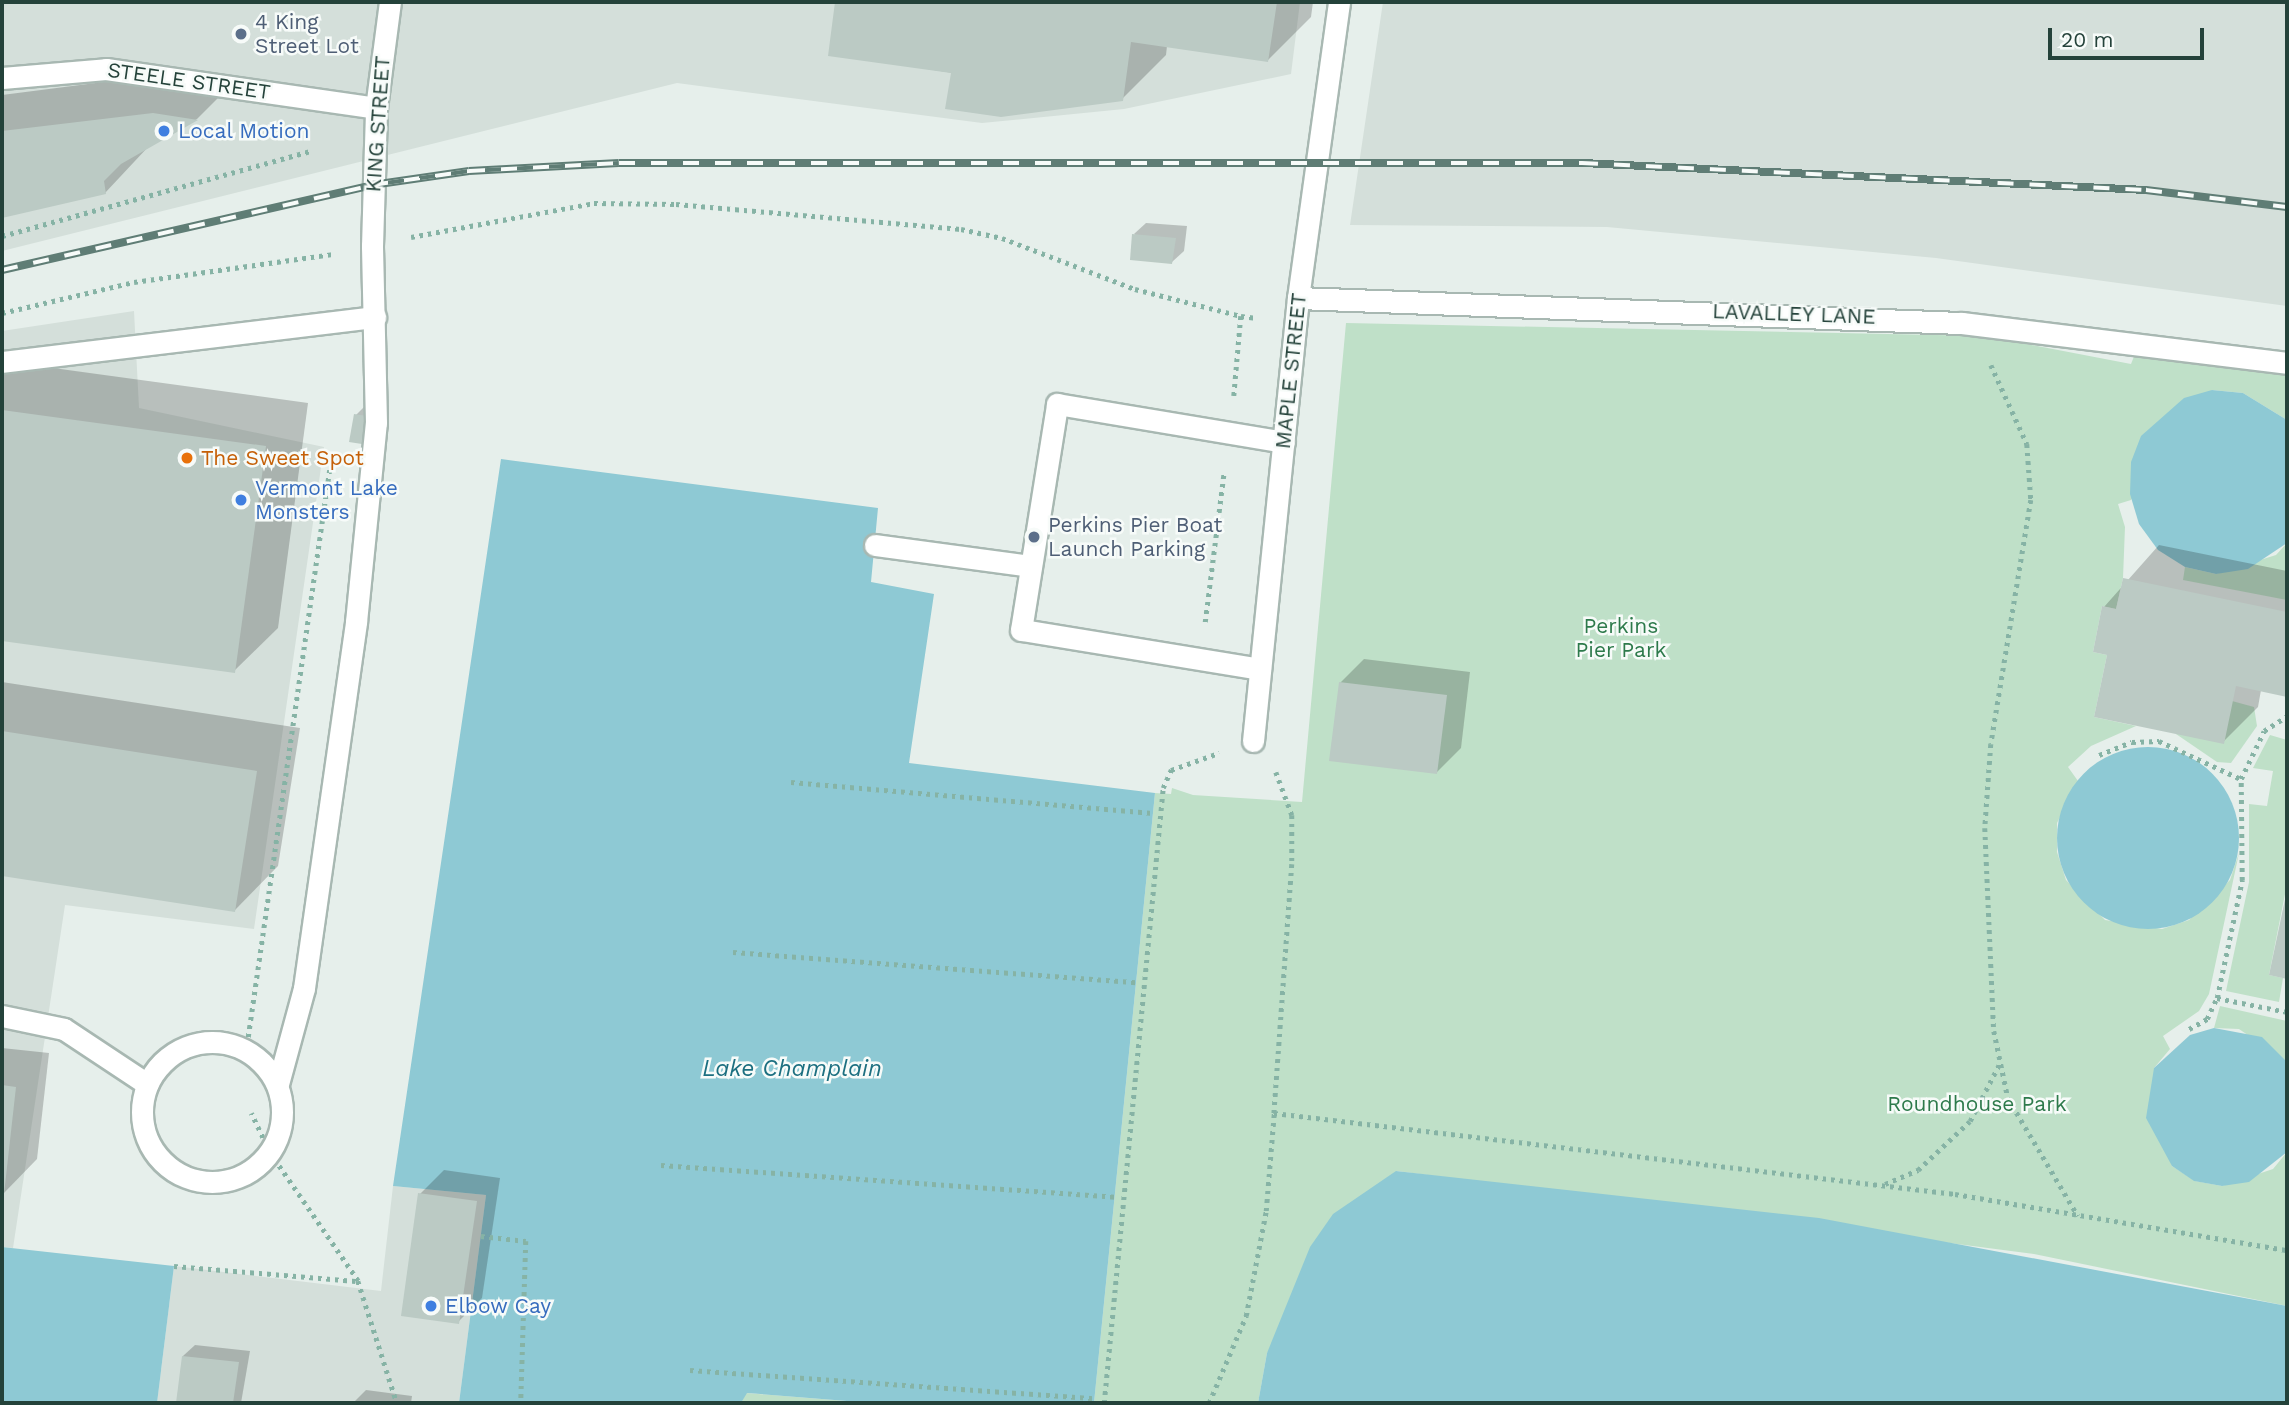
<!DOCTYPE html>
<style>
body{margin:0}
#map{position:relative;width:2289px;height:1405px;overflow:hidden;background:#e6efeb;font-family:"Work Sans",sans-serif}
div>[style]{position:absolute}
.built>*{inset:0;background:#d4dfda}
.green>*{inset:0;background:#bfe0c8}
.water>*{inset:0;background:#8ec9d4}
.round{border-radius:50%}
.shadow>*{inset:0;background:#0003}
.building>*{inset:0;background:#bbcac4}
.path>*{height:4.5px;margin-top:-2.25px;transform-origin:0;background:repeating-linear-gradient(90deg,#86b3a5 0 3.5px,transparent 0 8.5px)}
.roads{filter:drop-shadow(2px 0 #a8b8b2) drop-shadow(-2px 0 #a8b8b2) drop-shadow(0 2px #a8b8b2) drop-shadow(0 -2px #a8b8b2)}
.lane>*{height:21px;margin:-10.5px;padding:0 10.5px;transform-origin:10.5px;border-radius:10.5px;background:#fff}
.lane>.ring{margin:-10.5px;padding:0;box-sizing:content-box;background:none;border:21px solid #fff;border-radius:50%}
.street>*{height:21px;margin:-10.5px;padding:0 10.5px;transform-origin:10.5px;border-radius:10.5px;background:#fff}
.rail>*{height:8px;margin-top:-4px;transform-origin:0;background:repeating-linear-gradient(90deg,#f7fbf9 0 16px,#5f7d75 0 32px);box-sizing:border-box;border-block:2px solid #5f7d75}
.dots>*{width:19px;height:19px;translate:-50% -50%;box-sizing:border-box;border:4px solid #f7fbf9;border-radius:50%}
span{translate:-50% -50%;white-space:nowrap;text-align:center;line-height:1.15;-webkit-text-stroke:5px #f7fbf9;paint-order:stroke}
.service-label{font-size:21px;color:#4e5e75}
.left{translate:0 -50%;text-align:left}
.street-label{font-size:21px;color:#24423a}
.shop-label{font-size:21px;color:#366cbe}
.food-label{font-size:21px;color:#c56008}
.park-label{font-size:21px;color:#2d7a4b}
.water-label{font-size:23px;color:#1c6f80;font-style:italic}
.frame{position:absolute;inset:0;border:4px solid #24423a;pointer-events:none}
.scale{position:absolute;left:2048px;top:28px;width:156px;height:32px;box-sizing:border-box;border:4px solid #24423a;border-top:0;padding-left:9px;font-size:21px;line-height:24px;white-space:nowrap;color:#24423a;-webkit-text-stroke:5px #f7fbf9;paint-order:stroke}
</style>
<div id="map">
<div class="built">
<i style="clip-path:polygon(2px 2px,1300px 2px,1291px 74px,1124px 109px,982px 123px,677px 83px,2px 251px)"></i>
<i style="clip-path:polygon(1383px 2px,2287px 2px,2287px 306px,1936px 258px,1607px 227px,1350px 225px)"></i>
<i style="clip-path:polygon(134px 311px,139px 408px,324px 447px,254px 929px,65px 905px,13px 1248px,2px 1247px,2px 331px)"></i>
<i style="clip-path:polygon(393px 1186px,486px 1195px,459px 1403px,157px 1403px,174px 1266px,381px 1291px)"></i>
</div>
<div class="green">
<i style="clip-path:polygon(1346px 323px,1985px 336px,2131px 364px,2139px 344px,2287px 368px,2287px 420px,2243px 393px,2212px 390px,2131px 500px,2118px 504px,2125px 527px,2123px 578px,2116px 609px,2102px 606px,2093px 652px,2107px 655px,2094px 717px,2136px 726px,2091px 746px,2068px 767px,2078px 781px,2057px 823px,2057px 852px,2066px 880px,2105px 920px,2162px 929px,2189px 920px,2230px 880px,2239px 853px,2209px 994px,2199px 1011px,2163px 1036px,2170px 1049px,2154px 1068px,2172px 1166px,2195px 1181px,2222px 1186px,2273px 1169px,2287px 1152px,2287px 1306px,2034px 1254px,1397px 1171px,1267px 1353px,1258px 1403px,1094px 1403px,1155px 793px,1171px 794px,1172px 788px,1193px 795px,1302px 802px)"></i>
<i style="clip-path:polygon(2287px 543px,2287px 600px,2183px 580px,2185px 567px,2216px 574px,2276px 555px)"></i>
<i style="clip-path:polygon(2232px 701px,2254px 707px,2257px 726px,2231px 763px,2217px 762px,2176px 734px)"></i>
<i style="clip-path:polygon(2270px 735px,2287px 740px,2287px 884px,2269px 975px,2283px 978px,2279px 1002px,2226px 991px,2249px 882px,2249px 804px,2267px 806px,2273px 771px,2253px 768px)"></i>
<i style="clip-path:polygon(2220px 1006px,2287px 1021px,2287px 1062px,2239px 1029px,2214px 1028px)"></i>
<i style="clip-path:polygon(746px 1393px,872px 1403px,741px 1403px)"></i>
</div>
<div class="water">
<i style="clip-path:polygon(2212px 390px,2243px 393px,2287px 420px,2287px 543px,2248px 569px,2216px 574px,2185px 567px,2158px 550px,2139px 524px,2130px 494px,2131px 462px,2141px 436px,2184px 398px)"></i>
<i style="clip-path:polygon(501px 459px,878px 508px,871px 582px,934px 594px,909px 763px,1155px 793px,1094px 1403px,872px 1403px,747px 1393px,741px 1403px,459px 1403px,486px 1195px,393px 1186px)"></i>
<i class="round" style="left:2057px;top:747px;width:182px;height:182px"></i>
<i style="clip-path:polygon(2214px 1028px,2262px 1037px,2287px 1062px,2287px 1152px,2249px 1182px,2222px 1186px,2194px 1181px,2172px 1166px,2146px 1118px,2154px 1068px,2190px 1035px)"></i>
<i style="clip-path:polygon(1396px 1171px,1819px 1218px,2287px 1306px,2287px 1403px,1258px 1403px,1267px 1353px,1310px 1247px,1333px 1214px)"></i>
<i style="clip-path:polygon(2px 1247px,174px 1266px,157px 1403px,2px 1403px)"></i>
</div>
<div class="shadow">
<i style="clip-path:polygon(837px 2px,1313px 2px,1311px 17px,1268px 60px,1167px 46px,1166px 55px,1122px 99px,830px 54px)"></i>
<i style="clip-path:polygon(197px 70px,239px 77px,197px 119px,149px 146px,105px 193px,2px 217px,2px 95px)"></i>
<i style="clip-path:polygon(1146px 223px,1187px 226px,1184px 251px,1172px 262px,1134px 234px)"></i>
<i style="clip-path:polygon(2px 361px,308px 403px,278px 628px,234px 671px,2px 639px)"></i>
<i style="clip-path:polygon(368px 403px,374px 430px,362px 442px,356px 415px)"></i>
<i style="clip-path:polygon(2159px 545px,2287px 571px,2287px 695px,2261px 690px,2258px 707px,2223px 742px,2109px 653px,2104px 607px)"></i>
<i style="clip-path:polygon(1364px 659px,1470px 672px,1461px 748px,1437px 772px,1340px 683px)"></i>
<i style="clip-path:polygon(2px 682px,300px 728px,278px 866px,235px 910px,2px 874px)"></i>
<i style="clip-path:polygon(2px 1048px,49px 1053px,37px 1159px,3px 1194px)"></i>
<i style="clip-path:polygon(444px 1170px,500px 1178px,482px 1298px,458px 1322px,420px 1194px)"></i>
<i style="clip-path:polygon(195px 1345px,250px 1351px,241px 1403px,178px 1403px,183px 1356px)"></i>
<i style="clip-path:polygon(366px 1390px,412px 1396px,411px 1403px,353px 1403px)"></i>
</div>
<div class="building">
<i style="clip-path:polygon(835px 2px,1277px 2px,1268px 62px,1131px 42px,1123px 101px,1001px 117px,945px 109px,951px 73px,828px 56px)"></i>
<i style="clip-path:polygon(153px 113px,198px 120px,121px 164px,104px 181px,106px 194px,2px 218px,2px 131px)"></i>
<i style="clip-path:polygon(1132px 234px,1176px 238px,1172px 264px,1130px 260px)"></i>
<i style="clip-path:polygon(2px 410px,266px 446px,235px 673px,2px 641px)"></i>
<i style="clip-path:polygon(354px 414px,367px 416px,362px 444px,349px 442px)"></i>
<i style="clip-path:polygon(2123px 578px,2287px 612px,2287px 697px,2236px 686px,2224px 744px,2094px 717px,2107px 655px,2093px 652px,2102px 606px,2116px 609px)"></i>
<i style="clip-path:polygon(1339px 682px,1447px 695px,1437px 774px,1329px 761px)"></i>
<i style="clip-path:polygon(2px 731px,257px 771px,235px 912px,2px 876px)"></i>
<i style="clip-path:polygon(2287px 890px,2287px 979px,2269px 975px)"></i>
<i style="clip-path:polygon(2px 1085px,16px 1087px,4px 1194px,2px 1193px)"></i>
<i style="clip-path:polygon(418px 1193px,477px 1201px,459px 1324px,401px 1316px)"></i>
<i style="clip-path:polygon(182px 1356px,239px 1362px,233px 1403px,176px 1403px)"></i>
</div>
<div class="path">
<i style="left:2px;top:236px;width:320px;rotate:-15.4deg"></i>
<i style="left:411px;top:237px;width:186px;rotate:-10.5deg"></i>
<i style="left:594px;top:203px;width:82px;rotate:0.7deg"></i>
<i style="left:676px;top:204px;width:286px;rotate:5deg"></i>
<i style="left:961px;top:229px;width:42px;rotate:12.4deg"></i>
<i style="left:1002px;top:238px;width:142px;rotate:21deg"></i>
<i style="left:1135px;top:289px;width:109px;rotate:14.3deg"></i>
<i style="left:1241px;top:316px;width:80px;rotate:95deg"></i>
<i style="left:2px;top:313px;width:136px;rotate:-13.2deg"></i>
<i style="left:134px;top:282px;width:202px;rotate:-8deg"></i>
<i style="left:1241px;top:316px;width:16px;rotate:7deg"></i>
<i style="left:1991px;top:365px;width:87px;rotate:65.5deg"></i>
<i style="left:2027px;top:444px;width:56px;rotate:85.9deg"></i>
<i style="left:2031px;top:500px;width:247px;rotate:99.3deg"></i>
<i style="left:1991px;top:744px;width:84px;rotate:94.1deg"></i>
<i style="left:1985px;top:828px;width:203px;rotate:87.5deg"></i>
<i style="left:1994px;top:1031px;width:68px;rotate:78.2deg"></i>
<i style="left:2008px;top:1098px;width:137px;rotate:59.3deg"></i>
<i style="left:1205px;top:622px;width:152px;rotate:-82.8deg"></i>
<i style="left:2099px;top:755px;width:35px;rotate:-22deg"></i>
<i style="left:2132px;top:742px;width:27px;rotate:-2deg"></i>
<i style="left:2159px;top:741px;width:90px;rotate:24.9deg"></i>
<i style="left:1276px;top:772px;width:46px;rotate:69.6deg"></i>
<i style="left:1292px;top:815px;width:49px;rotate:90deg"></i>
<i style="left:1292px;top:864px;width:250px;rotate:94.1deg"></i>
<i style="left:1274px;top:1113px;width:686px;rotate:6.78deg"></i>
<i style="left:1955px;top:1194px;width:337px;rotate:9.6deg"></i>
<i style="left:791px;top:782px;width:363px;rotate:4.9deg"></i>
<i style="left:733px;top:952px;width:404px;rotate:4.3deg"></i>
<i style="left:2217px;top:998px;width:71px;rotate:11.3deg"></i>
<i style="left:2189px;top:1029px;width:21px;rotate:-29deg"></i>
<i style="left:2207px;top:1019px;width:23px;rotate:-65deg"></i>
<i style="left:2217px;top:998px;width:121px;rotate:-78deg"></i>
<i style="left:2242px;top:880px;width:101px;rotate:-90.6deg"></i>
<i style="left:2241px;top:779px;width:53px;rotate:-64.4deg"></i>
<i style="left:2264px;top:731px;width:27px;rotate:-33deg"></i>
<i style="left:248px;top:1037px;width:577px;rotate:-81.83deg"></i>
<i style="left:661px;top:1165px;width:455px;rotate:4deg"></i>
<i style="left:1885px;top:1184px;width:36px;rotate:-23deg"></i>
<i style="left:1918px;top:1170px;width:71px;rotate:-43.3deg"></i>
<i style="left:1970px;top:1121px;width:65px;rotate:-62.7deg"></i>
<i style="left:481px;top:1236px;width:45px;rotate:6.3deg"></i>
<i style="left:526px;top:1241px;width:162px;rotate:91.8deg"></i>
<i style="left:174px;top:1266px;width:185px;rotate:4.7deg"></i>
<i style="left:358px;top:1281px;width:155px;rotate:-124.5deg"></i>
<i style="left:270px;top:1153px;width:44px;rotate:-115.4deg"></i>
<i style="left:358px;top:1281px;width:128px;rotate:72.3deg"></i>
<i style="left:690px;top:1370px;width:405px;rotate:4deg"></i>
<i style="left:1104px;top:1403px;width:618px;rotate:-84.52deg"></i>
<i style="left:1163px;top:788px;width:20px;rotate:-66deg"></i>
<i style="left:1171px;top:770px;width:51px;rotate:-19.5deg"></i>
<i style="left:1209px;top:1403px;width:95px;rotate:-67deg"></i>
<i style="left:1246px;top:1316px;width:107px;rotate:-79.2deg"></i>
<i style="left:1266px;top:1211px;width:98px;rotate:-85.3deg"></i>
</div>
<div class="roads">
<div class="lane">
<i style="left:2px;top:78px;width:104px;rotate:-4.9deg"></i>
<i style="left:106px;top:69px;width:273px;rotate:8.2deg"></i>
<i style="left:1298px;top:298px;width:664px;rotate:2.16deg"></i>
<i style="left:1962px;top:323px;width:327px;rotate:7deg"></i>
<i style="left:2px;top:362px;width:376px;rotate:-6.9deg"></i>
<i style="left:875px;top:545px;width:157px;rotate:7.7deg"></i>
<i style="left:1260px;top:669px;width:242px;rotate:-170.7deg"></i>
<i style="left:1021px;top:630px;width:229px;rotate:-80.9deg"></i>
<i style="left:1057px;top:404px;width:230px;rotate:9.5deg"></i>
<i style="left:2px;top:1016px;width:63px;rotate:11.8deg"></i>
<i style="left:64px;top:1029px;width:100px;rotate:33.5deg"></i>
<i class="ring" style="left:142px;top:1042px;width:119px;height:119px"></i>
<i style="left:278px;top:1084px;width:99px;rotate:-74.8deg"></i>
<i style="left:304px;top:988px;width:370px;rotate:-81.9deg"></i>
<i style="left:356px;top:622px;width:200px;rotate:-84.3deg"></i>
<i style="left:376px;top:423px;width:177px;rotate:-91.3deg"></i>
</div>
<div class="street">
<i style="left:372px;top:246px;width:138px;rotate:-88.3deg"></i>
<i style="left:376px;top:108px;width:107px;rotate:-82.5deg"></i>
<i style="left:1253px;top:741px;width:445px;rotate:-84.2deg"></i>
<i style="left:1298px;top:298px;width:299px;rotate:-82.1deg"></i>
</div>
</div>
<div class="rail">
<i style="left:2px;top:270px;width:380px;rotate:-12.9deg"></i>
<i style="left:372px;top:185px;width:98px;rotate:-8.2deg"></i>
<i style="left:469px;top:171px;width:150px;rotate:-3.1deg"></i>
<i style="left:619px;top:163px;width:963px"></i>
<i style="left:1582px;top:163px;width:565px;rotate:2.74deg"></i>
<i style="left:2146px;top:190px;width:142px;rotate:6.9deg"></i>
</div>
<div class="dots">
<i style="left:241px;top:34px;background:#5c6f8a"></i>
<i style="left:164px;top:131px;background:#3f7fe0"></i>
<i style="left:187px;top:458px;background:#e8710a"></i>
<i style="left:241px;top:500px;background:#3f7fe0"></i>
<i style="left:1034px;top:537px;background:#5c6f8a"></i>
<i style="left:431px;top:1306px;background:#3f7fe0"></i>
</div>
<div class="service-label">
<span class="left" style="left:255px;top:34px">4 King<br>Street Lot</span>
<span class="left" style="left:1048px;top:537px">Perkins Pier Boat<br>Launch Parking</span>
</div>
<div class="street-label">
<span style="left:189px;top:81px;rotate:8deg">STEELE STREET</span>
<span style="left:378px;top:124px;rotate:-86deg">KING STREET</span>
<span style="left:1794px;top:314px;rotate:2deg">LAVALLEY LANE</span>
<span style="left:1291px;top:371px;rotate:-84deg">MAPLE STREET</span>
</div>
<div class="shop-label">
<span class="left" style="left:178px;top:131px">Local Motion</span>
<span class="left" style="left:255px;top:500px">Vermont Lake<br>Monsters</span>
<span class="left" style="left:445px;top:1306px">Elbow Cay</span>
</div>
<div class="food-label">
<span class="left" style="left:201px;top:458px">The Sweet Spot</span>
</div>
<div class="park-label">
<span style="left:1621px;top:638px">Perkins<br>Pier Park</span>
<span style="left:1977px;top:1104px">Roundhouse Park</span>
</div>
<div class="water-label">
<span style="left:792px;top:1069px">Lake Champlain</span>
</div>
<div class="frame"></div>
<div class="scale">20 m</div>
</div>
